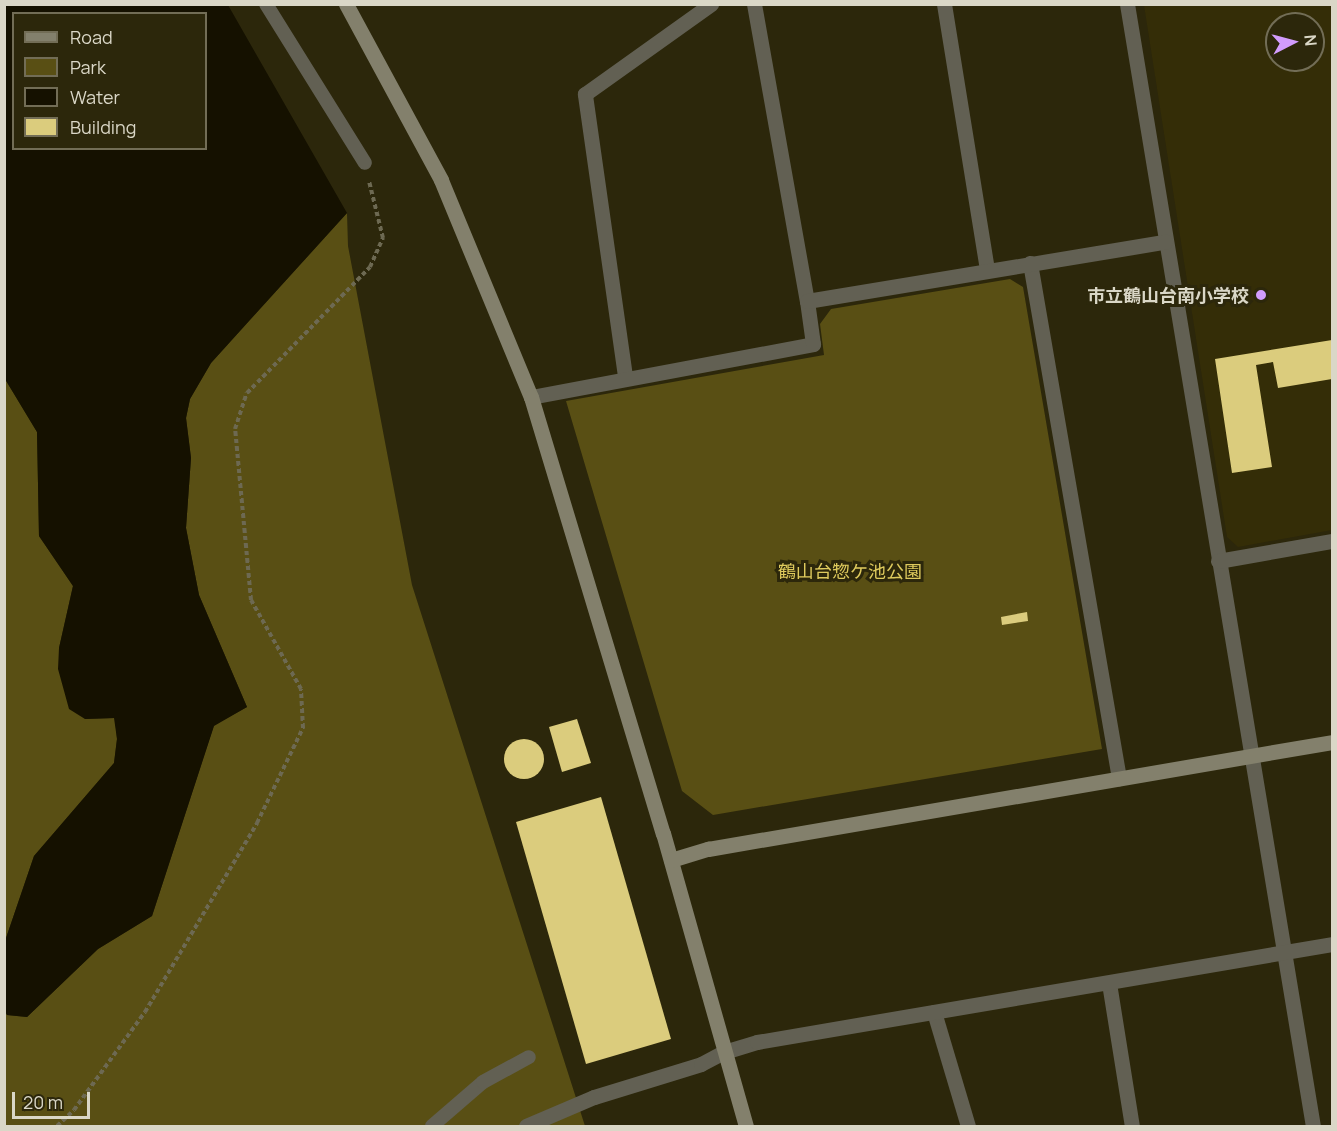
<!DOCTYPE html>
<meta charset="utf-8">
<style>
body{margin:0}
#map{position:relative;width:1337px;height:1131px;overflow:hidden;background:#2c270b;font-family:Manrope,"Noto Sans JP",sans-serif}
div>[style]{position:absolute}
.built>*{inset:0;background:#342d07}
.green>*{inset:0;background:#594f14}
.water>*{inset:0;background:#151100}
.building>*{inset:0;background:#dbcc7d}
.round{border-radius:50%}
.path>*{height:4px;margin-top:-2px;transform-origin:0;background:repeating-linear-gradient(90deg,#6d6952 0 4.5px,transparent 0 7.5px)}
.lane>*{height:14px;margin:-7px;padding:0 7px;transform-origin:7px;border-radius:7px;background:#626053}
.street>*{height:15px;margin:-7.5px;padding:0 7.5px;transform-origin:7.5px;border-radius:7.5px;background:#626053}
.secondary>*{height:15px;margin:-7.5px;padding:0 7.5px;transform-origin:7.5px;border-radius:7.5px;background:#83806c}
.dots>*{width:16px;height:16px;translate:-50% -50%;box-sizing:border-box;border:3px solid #2c270b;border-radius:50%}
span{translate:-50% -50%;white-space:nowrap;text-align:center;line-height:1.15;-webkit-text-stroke:6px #2c270b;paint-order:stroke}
.poi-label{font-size:18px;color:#dad7c7;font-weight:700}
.right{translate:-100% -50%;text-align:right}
.park-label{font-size:18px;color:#deca5d}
.frame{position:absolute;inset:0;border:6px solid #dad7c7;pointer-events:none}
.legend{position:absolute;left:12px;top:12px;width:195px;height:138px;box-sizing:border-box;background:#2c270b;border:2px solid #726d56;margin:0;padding:8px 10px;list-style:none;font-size:18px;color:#dad7c7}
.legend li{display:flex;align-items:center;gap:12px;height:30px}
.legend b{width:30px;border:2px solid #726d56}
.north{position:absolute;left:1265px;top:12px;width:60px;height:60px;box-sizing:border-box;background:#2c270b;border:2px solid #726d56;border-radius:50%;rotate:84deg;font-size:16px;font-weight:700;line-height:24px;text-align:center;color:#dad7c7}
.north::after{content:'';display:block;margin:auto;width:21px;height:27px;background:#d29cfd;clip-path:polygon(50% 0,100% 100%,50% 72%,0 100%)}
.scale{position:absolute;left:12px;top:1092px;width:78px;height:27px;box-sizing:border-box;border:3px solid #dad7c7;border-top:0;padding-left:8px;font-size:18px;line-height:21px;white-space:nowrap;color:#dad7c7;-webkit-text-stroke:4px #2c270b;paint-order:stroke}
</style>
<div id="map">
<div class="built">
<i style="clip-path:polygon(evenodd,1144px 5px,1332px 5px,1332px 530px,1238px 547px,1227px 537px,1144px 5px,1277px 24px,1313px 24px,1313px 60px,1277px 60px,1277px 24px)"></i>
</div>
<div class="green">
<i style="clip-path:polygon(347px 213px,348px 246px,412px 585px,585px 1126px,5px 1126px,4px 1011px,7px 1015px,27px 1017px,98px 949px,152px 916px,214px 725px,247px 707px,199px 595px,186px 528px,191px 458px,186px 418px,190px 399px,211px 363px)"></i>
<i style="clip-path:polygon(1010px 279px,1023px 287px,1102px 749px,713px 815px,682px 791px,566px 401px,824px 355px,820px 324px,831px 309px)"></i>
<i style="clip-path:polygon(5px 379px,37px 432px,39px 536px,73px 586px,59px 648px,85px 719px,115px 718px,117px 739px,114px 763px,34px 856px,5px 941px)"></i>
</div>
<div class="water">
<i style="clip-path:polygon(evenodd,5px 4px,228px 5px,347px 213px,211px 363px,190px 399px,186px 418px,191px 458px,186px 528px,199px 595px,247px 707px,214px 726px,152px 916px,98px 949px,27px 1017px,7px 1015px,5px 1011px,5px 941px,34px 856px,114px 763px,117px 739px,114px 718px,85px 719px,69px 709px,58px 669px,59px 648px,73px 586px,39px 536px,37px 432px,5px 379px,5px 4px,14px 14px,206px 14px,206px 148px,14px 148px,14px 14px)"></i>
</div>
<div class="building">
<i style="clip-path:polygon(1332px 340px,1332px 379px,1278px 388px,1273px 362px,1256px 365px,1272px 467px,1232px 473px,1215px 359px)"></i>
<i style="clip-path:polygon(1027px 612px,1028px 621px,1002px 625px,1001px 617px)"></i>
<i style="clip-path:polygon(577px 719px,591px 763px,562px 772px,549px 727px)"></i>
<i class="round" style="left:504px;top:739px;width:40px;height:40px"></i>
<i style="clip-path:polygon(601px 797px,671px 1039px,586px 1064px,516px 822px)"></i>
</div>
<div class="path">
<i style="left:57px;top:1126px;width:23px;rotate:-43deg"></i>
<i style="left:74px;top:1110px;width:121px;rotate:-54.1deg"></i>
<i style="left:145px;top:1012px;width:220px;rotate:-59.3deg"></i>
<i style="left:257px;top:823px;width:106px;rotate:-64.2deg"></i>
<i style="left:303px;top:728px;width:39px;rotate:-93deg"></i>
<i style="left:301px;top:689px;width:102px;rotate:-119.3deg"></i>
<i style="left:251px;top:600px;width:172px;rotate:-95.3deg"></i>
<i style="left:235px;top:429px;width:38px;rotate:-72deg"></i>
<i style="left:247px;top:393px;width:176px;rotate:-45.7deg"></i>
<i style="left:370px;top:267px;width:32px;rotate:-66deg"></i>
<i style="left:383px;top:238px;width:59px;rotate:-103.8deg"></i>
</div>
<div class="lane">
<i style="left:266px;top:4px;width:187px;rotate:58.1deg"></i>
<i style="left:432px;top:1126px;width:67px;rotate:-40.8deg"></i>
<i style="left:483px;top:1082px;width:52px;rotate:-28.5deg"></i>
</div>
<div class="street">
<i style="left:754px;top:4px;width:302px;rotate:79.9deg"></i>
<i style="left:944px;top:4px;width:269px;rotate:80.8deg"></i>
<i style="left:1127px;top:4px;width:1137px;rotate:80.59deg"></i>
<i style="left:1030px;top:263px;width:523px;rotate:80.2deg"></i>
<i style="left:625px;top:376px;width:285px;rotate:-98.1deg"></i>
<i style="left:585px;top:94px;width:155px;rotate:-35.5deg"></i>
<i style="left:531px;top:397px;width:287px;rotate:-10.6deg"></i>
<i style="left:813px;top:344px;width:43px;rotate:-97.9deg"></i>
<i style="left:807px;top:301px;width:363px;rotate:-9.4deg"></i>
<i style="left:1218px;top:561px;width:116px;rotate:-10deg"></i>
<i style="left:1109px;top:983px;width:145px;rotate:80.9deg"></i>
<i style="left:934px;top:1012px;width:119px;rotate:73.4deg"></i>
<i style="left:526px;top:1126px;width:74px;rotate:-23.1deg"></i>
<i style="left:594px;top:1097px;width:112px;rotate:-17.1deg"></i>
<i style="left:701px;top:1064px;width:26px;rotate:-28deg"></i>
<i style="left:724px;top:1052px;width:34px;rotate:-17deg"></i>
<i style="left:757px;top:1042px;width:583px;rotate:-9.67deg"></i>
</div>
<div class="secondary">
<i style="left:346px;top:4px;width:200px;rotate:61.6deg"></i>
<i style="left:441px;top:180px;width:235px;rotate:67.5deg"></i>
<i style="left:531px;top:397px;width:456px;rotate:73.2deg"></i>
<i style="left:663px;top:833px;width:305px;rotate:74.2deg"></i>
<i style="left:671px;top:860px;width:39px;rotate:-17deg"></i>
<i style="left:708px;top:849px;width:633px;rotate:-9.73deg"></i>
</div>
<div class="dots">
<i style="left:1261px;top:295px;background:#d29cfd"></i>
</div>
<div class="poi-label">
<span class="right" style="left:1249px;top:295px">市立鶴山台南小学校</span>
</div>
<div class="park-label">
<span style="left:850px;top:571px">鶴山台惣ケ池公園</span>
</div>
<div class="frame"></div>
<ul class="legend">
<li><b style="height:8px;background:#83806c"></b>Road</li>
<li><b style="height:16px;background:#594f14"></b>Park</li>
<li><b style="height:16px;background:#151100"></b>Water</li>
<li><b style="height:16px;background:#dbcc7d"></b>Building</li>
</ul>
<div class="north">N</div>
<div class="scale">20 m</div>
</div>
